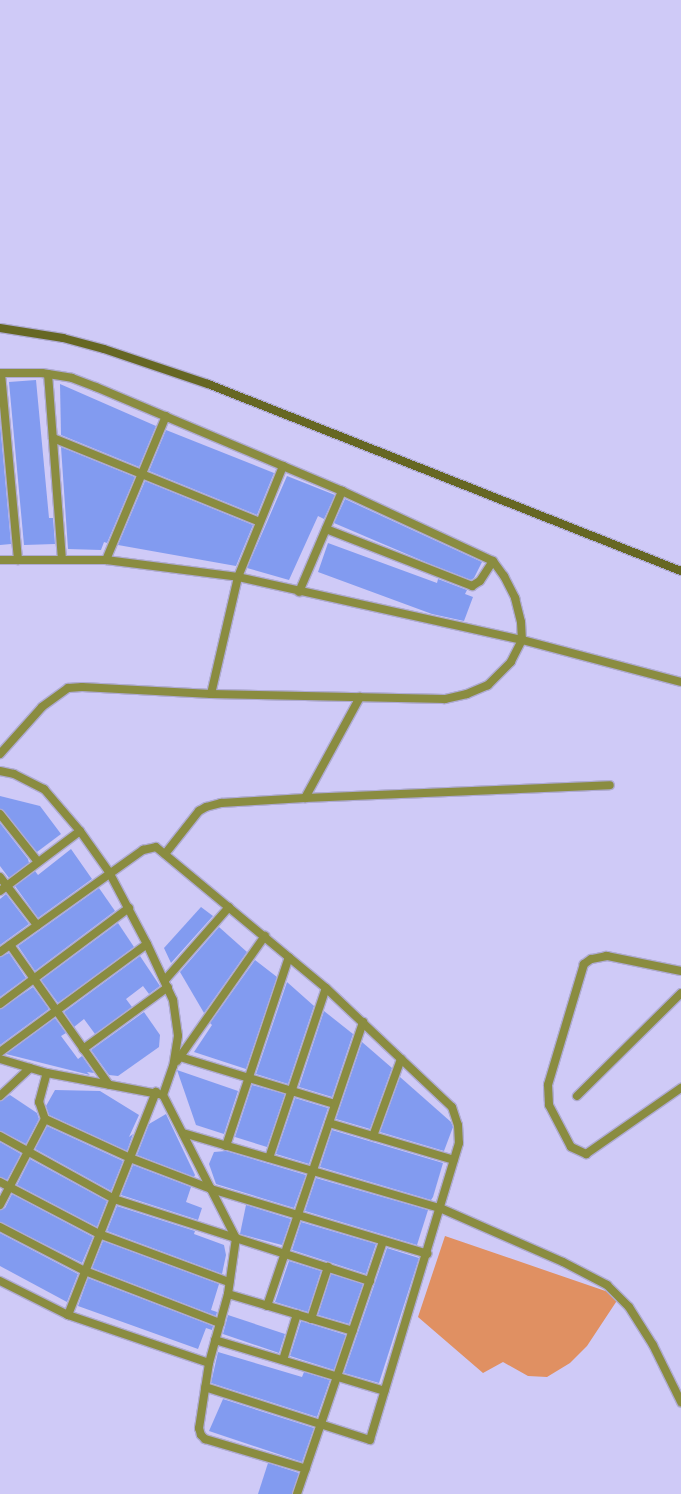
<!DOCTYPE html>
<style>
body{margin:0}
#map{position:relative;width:681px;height:1494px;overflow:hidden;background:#cfcaf7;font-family:"Playfair Display",serif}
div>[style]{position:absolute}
.green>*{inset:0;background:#e09062}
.building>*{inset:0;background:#829bf0}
.roads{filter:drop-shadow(1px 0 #aeaad1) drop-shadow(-1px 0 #aeaad1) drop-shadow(0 1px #aeaad1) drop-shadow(0 -1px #aeaad1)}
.minor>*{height:8px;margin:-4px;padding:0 4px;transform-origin:4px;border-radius:4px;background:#8a8c40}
.secondary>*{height:8px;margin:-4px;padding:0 4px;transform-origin:4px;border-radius:4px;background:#666723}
span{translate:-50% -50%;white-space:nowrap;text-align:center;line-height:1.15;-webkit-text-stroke:4px #dcd8fd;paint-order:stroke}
</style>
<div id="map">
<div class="green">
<i style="clip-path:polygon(445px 1236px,620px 1296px,587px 1346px,570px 1363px,547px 1377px,528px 1376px,503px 1362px,483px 1373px,418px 1317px)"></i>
</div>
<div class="building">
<i style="clip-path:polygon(36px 380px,49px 518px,53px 518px,55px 544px,24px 545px,9px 382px)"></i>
<i style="clip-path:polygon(60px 384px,156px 426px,139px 467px,61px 435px)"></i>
<i style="clip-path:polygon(0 423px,11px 544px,0 545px)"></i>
<i style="clip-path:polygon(166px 430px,274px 473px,257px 515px,149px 471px)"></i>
<i style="clip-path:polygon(61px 447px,135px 477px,107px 543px,104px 542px,101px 550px,68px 549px)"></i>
<i style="clip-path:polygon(287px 476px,335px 495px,324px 519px,318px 516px,289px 580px,247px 568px)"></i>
<i style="clip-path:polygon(145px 481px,253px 525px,236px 566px,118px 545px)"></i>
<i style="clip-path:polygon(345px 499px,482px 562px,474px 578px,471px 580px,430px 564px,334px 523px)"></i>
<i style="clip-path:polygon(328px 543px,437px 583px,438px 579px,467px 590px,465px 594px,473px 597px,464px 621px,432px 614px,318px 572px)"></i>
<i style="clip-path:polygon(0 796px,40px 806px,61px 834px,37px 852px,0 809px)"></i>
<i style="clip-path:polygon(0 823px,28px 859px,29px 863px,9px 878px,0 866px)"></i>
<i style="clip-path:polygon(71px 849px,92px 879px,38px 918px,15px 886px,35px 871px,38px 875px)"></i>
<i style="clip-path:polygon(99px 888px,115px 911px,35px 971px,18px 946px)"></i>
<i style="clip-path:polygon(6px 894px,29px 924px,0 945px,0 899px)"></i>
<i style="clip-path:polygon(201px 907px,213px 916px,171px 963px,164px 948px)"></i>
<i style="clip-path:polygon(118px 923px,134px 947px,58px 1003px,41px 980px)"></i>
<i style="clip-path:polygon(219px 927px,247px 952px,204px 1013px,180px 972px)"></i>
<i style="clip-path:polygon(9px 953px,26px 978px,0 997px,0 957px)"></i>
<i style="clip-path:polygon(140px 956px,160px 986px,149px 994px,143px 986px,126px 999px,132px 1007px,95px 1034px,84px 1019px,74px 1027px,64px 1012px)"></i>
<i style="clip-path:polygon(255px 960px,277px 977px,246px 1069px,194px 1052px,212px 1025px,210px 1023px)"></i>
<i style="clip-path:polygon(287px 982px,314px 1006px,288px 1084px,256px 1074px)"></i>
<i style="clip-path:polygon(33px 987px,49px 1009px,0 1045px,0 1009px)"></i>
<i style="clip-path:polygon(324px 1011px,353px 1034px,332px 1097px,299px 1087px)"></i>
<i style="clip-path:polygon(144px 1012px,160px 1035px,159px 1047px,118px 1076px,109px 1075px,91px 1050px)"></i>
<i style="clip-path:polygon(55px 1018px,66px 1033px,61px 1036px,78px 1059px,82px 1056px,94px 1073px,87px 1072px,90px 1075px,6px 1054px)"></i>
<i style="clip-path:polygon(362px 1042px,392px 1068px,370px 1129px,336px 1119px)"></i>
<i style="clip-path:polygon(177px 1070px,238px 1091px,224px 1134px,196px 1125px)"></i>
<i style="clip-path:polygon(400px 1077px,451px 1122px,453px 1127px,444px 1151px,380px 1132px)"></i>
<i style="clip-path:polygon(252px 1085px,285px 1094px,267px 1147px,235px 1137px)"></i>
<i style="clip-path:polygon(55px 1090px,100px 1091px,139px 1115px,129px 1137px,133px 1134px,127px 1151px,49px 1115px,46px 1106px)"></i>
<i style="clip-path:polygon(10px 1095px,37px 1113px,39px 1119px,26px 1144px,0 1131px,0 1101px)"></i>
<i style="clip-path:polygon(295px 1098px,328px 1108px,309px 1164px,276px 1154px)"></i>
<i style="clip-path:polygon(166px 1114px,195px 1175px,194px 1177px,137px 1155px,149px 1124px)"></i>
<i style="clip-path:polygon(47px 1126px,123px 1161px,111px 1191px,35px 1149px)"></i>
<i style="clip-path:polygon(332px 1130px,443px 1163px,433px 1197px,431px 1200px,320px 1167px)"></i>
<i style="clip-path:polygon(0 1142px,21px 1154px,7px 1180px,0 1177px)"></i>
<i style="clip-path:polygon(226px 1151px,306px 1175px,294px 1208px,216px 1184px,209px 1164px,214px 1152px)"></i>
<i style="clip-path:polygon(30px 1159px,107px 1201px,97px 1227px,17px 1185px)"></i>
<i style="clip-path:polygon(133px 1165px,191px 1187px,186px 1202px,202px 1208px,198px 1220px,121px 1195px)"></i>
<i style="clip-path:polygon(316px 1178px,428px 1210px,417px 1245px,305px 1211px)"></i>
<i style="clip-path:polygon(12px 1194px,93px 1237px,82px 1263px,0 1222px,0 1210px,5px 1208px)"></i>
<i style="clip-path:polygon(246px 1205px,291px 1219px,282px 1245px,240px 1234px)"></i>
<i style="clip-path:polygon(117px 1206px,195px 1231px,194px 1234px,224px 1245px,226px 1255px,222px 1274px,107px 1231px)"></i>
<i style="clip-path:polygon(301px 1222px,376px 1244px,366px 1274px,292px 1250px)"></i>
<i style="clip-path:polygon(0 1233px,78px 1274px,67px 1302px,0 1266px)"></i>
<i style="clip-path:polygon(103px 1241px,219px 1284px,211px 1310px,217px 1312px,216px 1316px,92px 1268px)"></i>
<i style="clip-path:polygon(387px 1248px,419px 1258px,379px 1383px,344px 1373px)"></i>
<i style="clip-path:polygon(289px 1261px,321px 1271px,308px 1312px,275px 1302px)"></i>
<i style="clip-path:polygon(331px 1274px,363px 1284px,349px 1324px,318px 1315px)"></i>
<i style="clip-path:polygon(88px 1278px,213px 1326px,212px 1330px,206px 1328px,198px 1349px,78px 1306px)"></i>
<i style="clip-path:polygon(228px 1315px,285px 1334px,279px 1353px,223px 1334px)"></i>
<i style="clip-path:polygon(301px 1321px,346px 1335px,334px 1370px,290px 1356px)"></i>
<i style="clip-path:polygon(218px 1352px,302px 1377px,304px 1372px,330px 1380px,317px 1417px,211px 1383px)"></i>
<i style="clip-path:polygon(223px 1399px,314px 1428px,302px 1462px,209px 1431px)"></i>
<i style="clip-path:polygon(268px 1463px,299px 1473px,292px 1494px,258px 1494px)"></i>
</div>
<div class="roads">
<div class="minor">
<i style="left:0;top:373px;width:42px"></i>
<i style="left:42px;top:373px;width:30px;rotate:9deg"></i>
<i style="left:72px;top:378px;width:26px;rotate:21deg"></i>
<i style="left:96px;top:387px;width:267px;rotate:22.9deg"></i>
<i style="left:342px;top:491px;width:166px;rotate:24.9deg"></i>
<i style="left:493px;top:561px;width:19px;rotate:54deg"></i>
<i style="left:504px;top:576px;width:25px;rotate:63deg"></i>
<i style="left:515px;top:598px;width:25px;rotate:76deg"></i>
<i style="left:521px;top:622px;width:18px;rotate:87deg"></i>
<i style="left:522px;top:640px;width:25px;rotate:117deg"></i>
<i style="left:511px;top:662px;width:33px;rotate:135deg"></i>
<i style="left:488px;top:685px;width:23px;rotate:157deg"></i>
<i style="left:467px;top:694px;width:23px;rotate:167deg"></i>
<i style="left:445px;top:699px;width:234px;rotate:-178.8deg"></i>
<i style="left:211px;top:694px;width:129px;rotate:-176.9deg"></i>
<i style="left:82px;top:687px;width:14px;rotate:176deg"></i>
<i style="left:68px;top:688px;width:32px;rotate:144deg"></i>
<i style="left:42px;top:707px;width:63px;rotate:131.8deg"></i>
<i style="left:1px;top:373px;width:188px;rotate:84.8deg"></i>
<i style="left:48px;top:374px;width:186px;rotate:85.7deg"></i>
<i style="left:53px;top:438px;width:223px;rotate:22.1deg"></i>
<i style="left:326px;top:529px;width:157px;rotate:21.3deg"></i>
<i style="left:472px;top:586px;width:9px;rotate:-32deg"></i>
<i style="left:480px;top:581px;width:24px;rotate:-57deg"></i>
<i style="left:0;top:560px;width:106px"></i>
<i style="left:106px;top:560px;width:133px;rotate:7.3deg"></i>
<i style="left:238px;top:577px;width:291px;rotate:12.5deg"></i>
<i style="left:522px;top:640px;width:164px;rotate:14.8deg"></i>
<i style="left:106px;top:560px;width:156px;rotate:-67.4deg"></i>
<i style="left:299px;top:592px;width:110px;rotate:-66.9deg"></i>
<i style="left:211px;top:694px;width:120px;rotate:-77deg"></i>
<i style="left:238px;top:577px;width:120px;rotate:-67.9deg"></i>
<i style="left:0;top:771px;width:14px;rotate:12deg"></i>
<i style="left:14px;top:774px;width:34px;rotate:27deg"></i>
<i style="left:44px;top:789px;width:55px;rotate:49.4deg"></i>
<i style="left:80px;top:831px;width:50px;rotate:54.7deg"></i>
<i style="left:109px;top:872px;width:81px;rotate:62.2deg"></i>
<i style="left:147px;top:944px;width:62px;rotate:65.1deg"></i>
<i style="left:173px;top:1000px;width:36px;rotate:82deg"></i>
<i style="left:178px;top:1036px;width:30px;rotate:99deg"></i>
<i style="left:173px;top:1066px;width:31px;rotate:109deg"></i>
<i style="left:305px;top:798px;width:305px;rotate:-2.4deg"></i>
<i style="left:0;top:814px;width:61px;rotate:51.6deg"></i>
<i style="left:165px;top:854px;width:55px;rotate:-51.7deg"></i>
<i style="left:199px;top:811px;width:8px;rotate:-30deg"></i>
<i style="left:206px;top:807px;width:16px;rotate:-15deg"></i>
<i style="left:221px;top:803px;width:84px;rotate:-3.4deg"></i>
<i style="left:305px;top:798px;width:115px;rotate:-61.4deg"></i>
<i style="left:0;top:877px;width:61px;rotate:52.4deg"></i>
<i style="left:0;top:891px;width:100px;rotate:-36.9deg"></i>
<i style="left:10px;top:945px;width:171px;rotate:54.7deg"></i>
<i style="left:0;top:952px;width:176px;rotate:-35.5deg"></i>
<i style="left:143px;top:850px;width:13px;rotate:-13deg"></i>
<i style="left:156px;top:847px;width:221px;rotate:39.7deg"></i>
<i style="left:326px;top:988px;width:173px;rotate:43.4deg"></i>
<i style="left:452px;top:1107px;width:19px;rotate:72deg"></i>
<i style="left:458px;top:1125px;width:18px;rotate:87deg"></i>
<i style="left:459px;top:1143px;width:310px;rotate:106.7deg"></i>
<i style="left:370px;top:1440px;width:173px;rotate:-162.2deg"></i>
<i style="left:681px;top:971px;width:76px;rotate:-168.5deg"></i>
<i style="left:607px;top:956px;width:16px;rotate:169deg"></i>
<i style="left:591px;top:959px;width:9px;rotate:144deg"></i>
<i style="left:584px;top:964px;width:126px;rotate:106.6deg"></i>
<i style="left:548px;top:1085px;width:20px;rotate:87deg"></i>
<i style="left:549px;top:1105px;width:47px;rotate:62.4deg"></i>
<i style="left:571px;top:1147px;width:17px;rotate:25deg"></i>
<i style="left:586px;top:1154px;width:116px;rotate:-34.8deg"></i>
<i style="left:165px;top:980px;width:97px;rotate:-48.8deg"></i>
<i style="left:0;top:1004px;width:161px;rotate:-36.7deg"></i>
<i style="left:83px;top:1049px;width:105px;rotate:-36.1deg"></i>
<i style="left:0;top:1052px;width:182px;rotate:-36.3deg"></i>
<i style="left:180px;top:1057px;width:162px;rotate:16.9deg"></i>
<i style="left:0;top:1059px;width:49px;rotate:16.6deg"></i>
<i style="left:47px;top:1073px;width:118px;rotate:10.7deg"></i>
<i style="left:163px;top:1095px;width:161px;rotate:63deg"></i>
<i style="left:236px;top:1238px;width:57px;rotate:98.1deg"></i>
<i style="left:228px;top:1294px;width:72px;rotate:105.4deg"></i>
<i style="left:209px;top:1363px;width:66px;rotate:98.7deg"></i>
<i style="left:199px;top:1428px;width:7px;rotate:74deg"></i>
<i style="left:201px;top:1435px;width:6px;rotate:45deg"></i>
<i style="left:205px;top:1439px;width:105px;rotate:16.5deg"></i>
<i style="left:177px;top:1061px;width:153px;rotate:-54.9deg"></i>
<i style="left:0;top:1096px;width:41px;rotate:-43deg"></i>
<i style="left:577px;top:1096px;width:146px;rotate:-44.7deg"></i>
<i style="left:45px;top:1119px;width:94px;rotate:24.6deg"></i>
<i style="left:130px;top:1158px;width:87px;rotate:20.9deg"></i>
<i style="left:211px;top:1189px;width:226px;rotate:16.7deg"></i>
<i style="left:329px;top:1123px;width:130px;rotate:16.5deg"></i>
<i style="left:183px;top:1133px;width:268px;rotate:16.3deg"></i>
<i style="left:440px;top:1208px;width:134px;rotate:23.7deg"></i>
<i style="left:563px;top:1262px;width:50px;rotate:27.6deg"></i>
<i style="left:607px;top:1285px;width:31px;rotate:45deg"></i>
<i style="left:629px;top:1307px;width:45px;rotate:57.7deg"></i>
<i style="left:653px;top:1345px;width:64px;rotate:63.8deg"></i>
<i style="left:0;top:1136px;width:130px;rotate:28.9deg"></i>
<i style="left:114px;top:1199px;width:269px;rotate:17.8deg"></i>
<i style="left:373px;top:1136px;width:82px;rotate:-70deg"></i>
<i style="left:226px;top:1146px;width:199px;rotate:-71.6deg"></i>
<i style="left:269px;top:1158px;width:179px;rotate:-71.5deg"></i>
<i style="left:0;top:1182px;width:112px;rotate:27.7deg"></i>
<i style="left:99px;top:1234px;width:139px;rotate:20.3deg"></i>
<i style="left:0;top:1205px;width:97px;rotate:-62.4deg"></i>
<i style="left:45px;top:1119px;width:18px;rotate:-109deg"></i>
<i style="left:39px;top:1102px;width:30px;rotate:-75deg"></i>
<i style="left:0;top:1227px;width:96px;rotate:27.4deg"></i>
<i style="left:85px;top:1271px;width:145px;rotate:21.1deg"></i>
<i style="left:0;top:1281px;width:76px;rotate:26.6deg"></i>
<i style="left:68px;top:1315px;width:149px;rotate:18.8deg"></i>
<i style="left:228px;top:1294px;width:130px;rotate:16.5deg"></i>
<i style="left:267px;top:1306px;width:300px;rotate:-71.3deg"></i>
<i style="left:68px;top:1315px;width:240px;rotate:-68.5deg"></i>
<i style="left:311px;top:1319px;width:55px;rotate:-71.9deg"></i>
<i style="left:215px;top:1340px;width:177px;rotate:16.7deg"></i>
<i style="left:283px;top:1360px;width:48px;rotate:-73.1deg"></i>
<i style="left:297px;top:1494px;width:266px;rotate:-71.2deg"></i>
</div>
<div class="secondary">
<i style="left:0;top:328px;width:64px;rotate:9deg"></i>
<i style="left:63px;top:338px;width:42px;rotate:15deg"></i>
<i style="left:104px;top:349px;width:110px;rotate:18.6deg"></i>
<i style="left:208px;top:384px;width:509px;rotate:21.57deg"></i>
</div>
</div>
</div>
